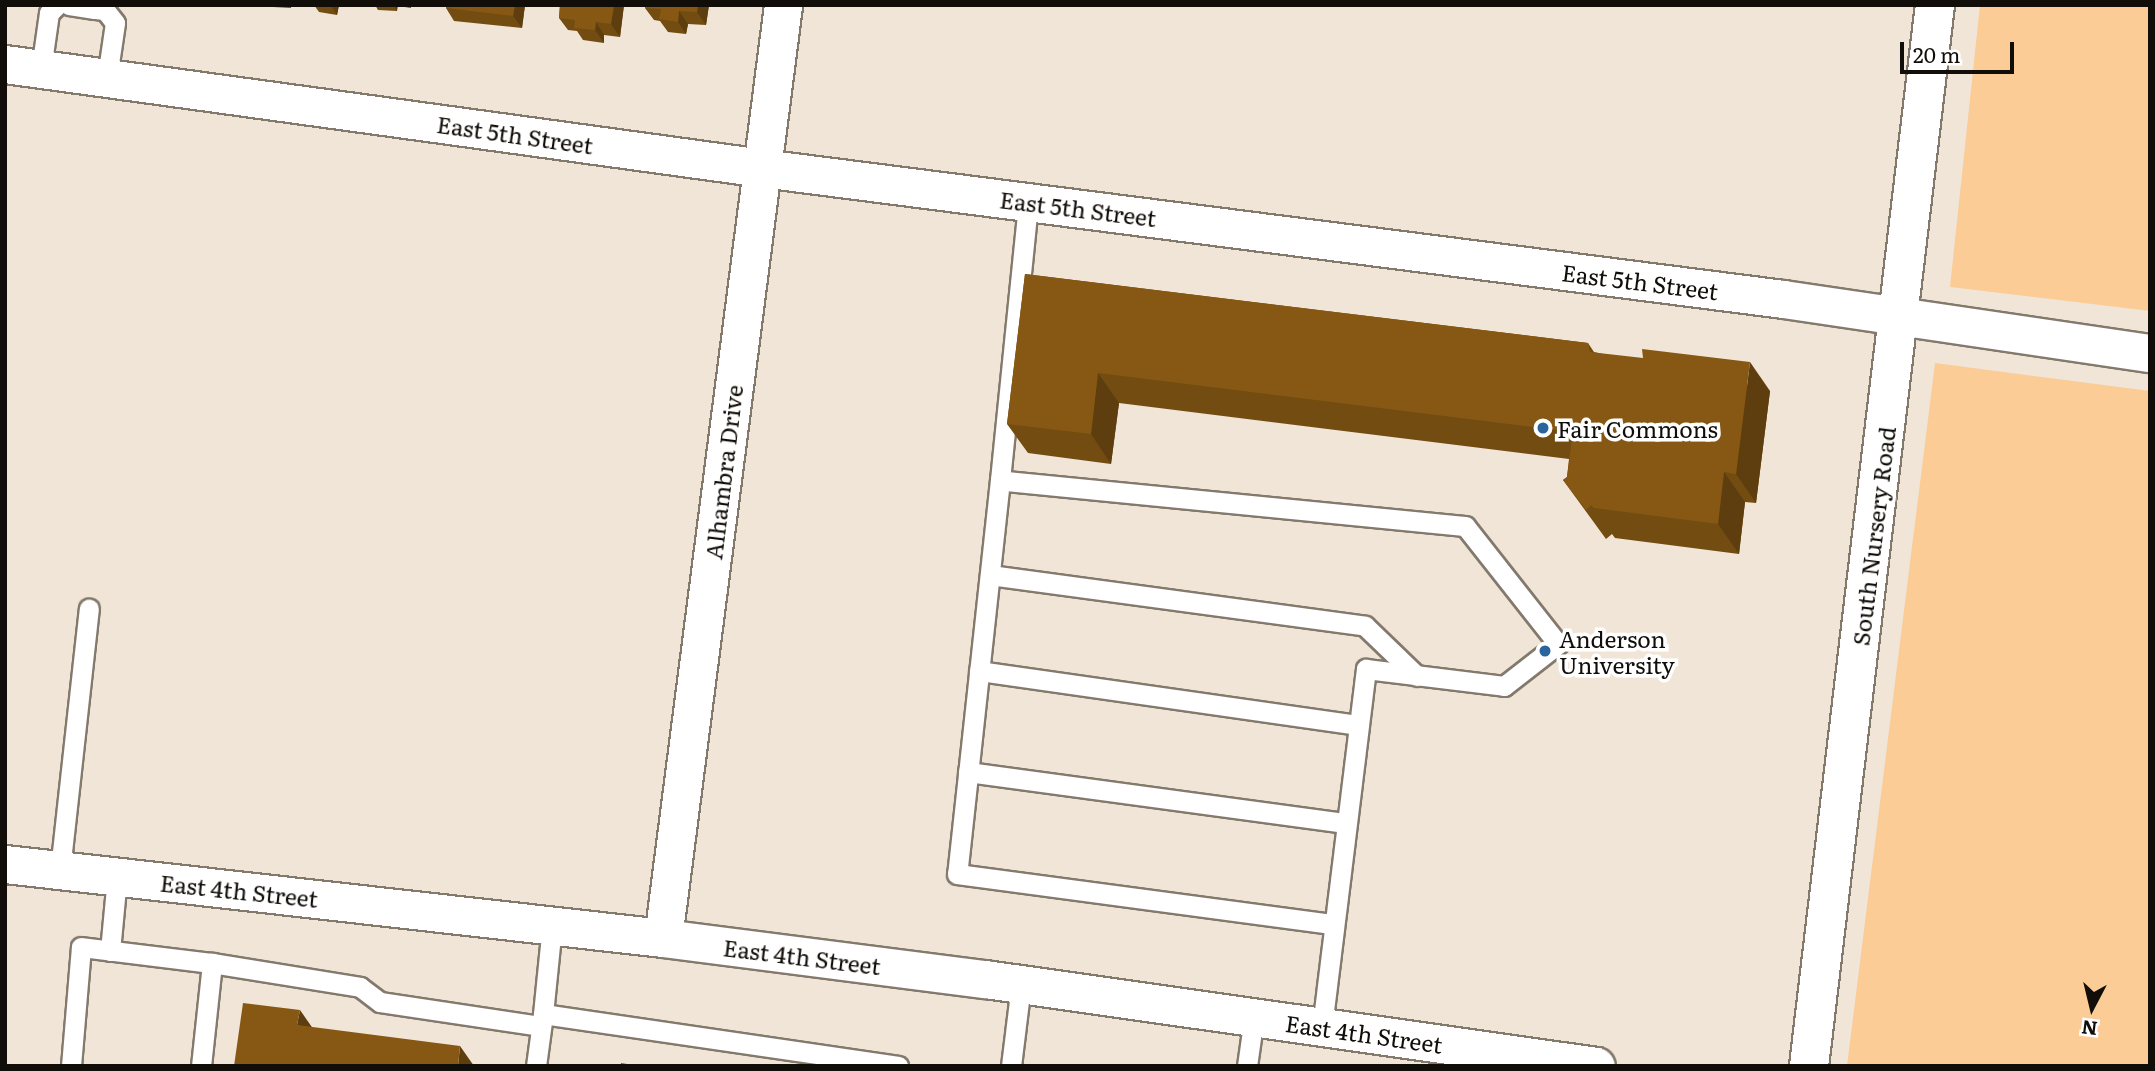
<!DOCTYPE html>
<style>
body{margin:0}
#map{position:relative;width:2155px;height:1071px;overflow:hidden;background:#f1e5d7;font-family:Literata,serif}
div>[style]{position:absolute}
.green>*{inset:0;background:#fbcc95}
.roads{filter:drop-shadow(2px 0 #83796d) drop-shadow(-2px 0 #83796d) drop-shadow(0 2px #83796d) drop-shadow(0 -2px #83796d)}
.lane>*{height:19px;margin:-9.5px;padding:0 9.5px;transform-origin:9.5px;border-radius:9.5px;background:#fff}
.street>*{height:37px;margin:-18.5px;padding:0 18.5px;transform-origin:18.5px;border-radius:18.5px;background:#fff}
.secondary>*{height:38px;margin:-19px;padding:0 19px;transform-origin:19px;border-radius:19px;background:#fff}
.wall>*{inset:0;background:#734c11}
.shaded-wall>*{inset:0;background:#5e3e0e}
.building>*{inset:0;background:#865814}
.dots>*{width:19px;height:19px;translate:-50% -50%;box-sizing:border-box;border:4px solid #fff;border-radius:50%}
span{translate:-50% -50%;white-space:nowrap;text-align:center;line-height:1.15;-webkit-text-stroke:7px #fff;paint-order:stroke}
.street-label{font-size:23px;color:#110d09}
.poi-label{font-size:23px;color:#110d09}
.left{translate:0 -50%;text-align:left}
.frame{position:absolute;inset:0;border:7px solid #110d09;pointer-events:none}
.north{position:absolute;left:2057px;top:973px;width:70px;height:70px;-webkit-text-stroke:5px #fff;paint-order:stroke;rotate:187deg;font-size:19px;font-weight:700;line-height:28px;text-align:center;color:#110d09}
.north::after{content:'';display:block;margin:auto;width:24px;height:32px;background:#110d09;clip-path:polygon(50% 0,100% 100%,50% 72%,0 100%)}
.scale{position:absolute;left:1900px;top:42px;width:114px;height:32px;box-sizing:border-box;border:4px solid #110d09;border-top:0;padding-left:9px;font-size:21px;line-height:24px;white-space:nowrap;color:#110d09;-webkit-text-stroke:5px #fff;paint-order:stroke}
</style>
<div id="map">
<div class="green">
<i style="clip-path:polygon(1980px 5px,2150px 5px,2150px 311px,1950px 287px)"></i>
<i style="clip-path:polygon(1935px 363px,2150px 391px,2150px 1066px,1847px 1066px)"></i>
</div>
<div class="roads">
<div class="lane">
<i style="left:69px;top:5px;width:26px;rotate:9deg"></i>
<i style="left:95px;top:5px;width:4px;rotate:90deg"></i>
<i style="left:95px;top:9px;width:10px;rotate:6deg"></i>
<i style="left:105px;top:10px;width:16px;rotate:52deg"></i>
<i style="left:115px;top:23px;width:55px;rotate:98.4deg"></i>
<i style="left:41px;top:69px;width:57px;rotate:-81.9deg"></i>
<i style="left:49px;top:13px;width:11px;rotate:-45deg"></i>
<i style="left:1000px;top:480px;width:279px;rotate:-84.2deg"></i>
<i style="left:990px;top:575px;width:378px;rotate:7.7deg"></i>
<i style="left:1365px;top:626px;width:72px;rotate:43.9deg"></i>
<i style="left:979px;top:671px;width:383px;rotate:8.1deg"></i>
<i style="left:968px;top:772px;width:381px;rotate:7.7deg"></i>
<i style="left:60px;top:870px;width:263px;rotate:-83.7deg"></i>
<i style="left:110px;top:951px;width:74px;rotate:-84.6deg"></i>
<i style="left:543px;top:1014px;width:88px;rotate:-84.2deg"></i>
<i style="left:1322px;top:1027px;width:361px;rotate:-83deg"></i>
<i style="left:1366px;top:669px;width:139px;rotate:7deg"></i>
<i style="left:1504px;top:686px;width:68px;rotate:-37.9deg"></i>
<i style="left:1558px;top:644px;width:150px;rotate:-128.2deg"></i>
<i style="left:1465px;top:526px;width:467px;rotate:-174.4deg"></i>
<i style="left:1000px;top:480px;width:396px;rotate:96.2deg"></i>
<i style="left:957px;top:874px;width:378px;rotate:7.6deg"></i>
<i style="left:71px;top:1066px;width:119px;rotate:-85.2deg"></i>
<i style="left:81px;top:947px;width:132px;rotate:7deg"></i>
<i style="left:201px;top:1066px;width:104px;rotate:-83.9deg"></i>
<i style="left:212px;top:963px;width:150px;rotate:9.2deg"></i>
<i style="left:360px;top:987px;width:25px;rotate:37deg"></i>
<i style="left:380px;top:1002px;width:163px;rotate:8.5deg"></i>
<i style="left:536px;top:1066px;width:52px;rotate:-82.3deg"></i>
<i style="left:543px;top:1014px;width:359px;rotate:8.3deg"></i>
<i style="left:1011px;top:1066px;width:83px;rotate:-83deg"></i>
<i style="left:1247px;top:1066px;width:49px;rotate:-81.9deg"></i>
</div>
<div class="street">
<i style="left:5px;top:64px;width:764px;rotate:7.82deg"></i>
<i style="left:762px;top:168px;width:1029px;rotate:7.31deg"></i>
<i style="left:1783px;top:299px;width:371px;rotate:8.4deg"></i>
<i style="left:5px;top:864px;width:662px;rotate:6.42deg"></i>
<i style="left:663px;top:938px;width:325px;rotate:7.3deg"></i>
<i style="left:985px;top:979px;width:617px;rotate:8.1deg"></i>
<i style="left:663px;top:938px;width:941px;rotate:-82.67deg"></i>
</div>
<div class="secondary">
<i style="left:1809px;top:1066px;width:1068px;rotate:-83.23deg"></i>
</div>
</div>
<div class="wall">
<i style="clip-path:polygon(272px 5px,291px 5px,291px 8px,273px 7px)"></i>
<i style="clip-path:polygon(314px 5px,339px 5px,337px 15px,319px 12px)"></i>
<i style="clip-path:polygon(375px 5px,411px 5px,411px 8px,398px 6px,397px 11px,378px 10px)"></i>
<i style="clip-path:polygon(525px 5px,522px 28px,454px 21px,446px 8px)"></i>
<i style="clip-path:polygon(560px 5px,624px 5px,620px 37px,604px 35px,604px 43px,583px 40px,577px 31px,568px 30px,559px 18px)"></i>
<i style="clip-path:polygon(645px 5px,709px 5px,706px 25px,688px 24px,686px 34px,668px 32px,660px 21px,654px 20px,645px 8px)"></i>
<i style="clip-path:polygon(1025px 274px,1588px 343px,1594px 352px,1770px 391px,1756px 503px,1745px 502px,1739px 554px,1615px 538px,1612px 534px,1606px 539px,1563px 480px,1567px 477px,1569px 459px,1119px 403px,1111px 464px,1028px 453px,1007px 424px)"></i>
</div>
<div class="shaded-wall">
<i style="clip-path:polygon(331px 5px,339px 5px,337px 15px)"></i>
<i style="clip-path:polygon(393px 5px,397px 5px,397px 11px)"></i>
<i style="clip-path:polygon(515px 5px,525px 5px,522px 28px,513px 16px)"></i>
<i style="clip-path:polygon(614px 5px,624px 5px,620px 37px,611px 24px)"></i>
<i style="clip-path:polygon(698px 5px,709px 5px,706px 25px,697px 12px)"></i>
<i style="clip-path:polygon(679px 11px,688px 24px,686px 34px,678px 22px)"></i>
<i style="clip-path:polygon(596px 22px,604px 35px,604px 43px,595px 30px)"></i>
<i style="clip-path:polygon(1750px 362px,1770px 391px,1756px 503px,1736px 474px)"></i>
<i style="clip-path:polygon(1098px 373px,1119px 403px,1111px 464px,1091px 434px)"></i>
<i style="clip-path:polygon(1724px 472px,1745px 502px,1739px 554px,1718px 524px)"></i>
<i style="clip-path:polygon(300px 1010px,316px 1033px,297px 1025px)"></i>
<i style="clip-path:polygon(460px 1046px,474px 1066px,458px 1066px)"></i>
</div>
<div class="building">
<i style="clip-path:polygon(446px 5px,515px 5px,513px 16px,446px 8px)"></i>
<i style="clip-path:polygon(560px 5px,614px 5px,611px 24px,596px 22px,595px 30px,574px 28px,575px 20px,559px 18px)"></i>
<i style="clip-path:polygon(645px 5px,698px 5px,697px 12px,679px 11px,678px 22px,659px 19px,661px 9px,645px 8px)"></i>
<i style="clip-path:polygon(1025px 274px,1588px 343px,1590px 352px,1643px 358px,1642px 349px,1750px 362px,1736px 474px,1724px 472px,1718px 524px,1594px 508px,1591px 505px,1586px 510px,1563px 480px,1567px 477px,1573px 432px,1098px 373px,1091px 434px,1007px 424px)"></i>
<i style="clip-path:polygon(243px 1003px,300px 1010px,297px 1025px,460px 1046px,458px 1066px,234px 1066px)"></i>
<i style="clip-path:polygon(621px 1063px,640px 1066px,621px 1066px)"></i>
</div>
<div class="dots">
<i style="left:1543px;top:428px;background:#2a649c"></i>
<i style="left:1545px;top:651px;background:#2a649c"></i>
</div>
<div class="street-label">
<span style="left:515px;top:134px;rotate:8deg">East 5th Street</span>
<span style="left:1078px;top:208px;rotate:7deg">East 5th Street</span>
<span style="left:1640px;top:281px;rotate:7deg">East 5th Street</span>
<span style="left:723px;top:472px;rotate:-83deg">Alhambra Drive</span>
<span style="left:1873px;top:536px;rotate:-83deg">South Nursery Road</span>
<span style="left:239px;top:890px;rotate:6deg">East 4th Street</span>
<span style="left:802px;top:956px;rotate:7deg">East 4th Street</span>
<span style="left:1364px;top:1033px;rotate:8deg">East 4th Street</span>
</div>
<div class="poi-label">
<span class="left" style="left:1557px;top:428px">Fair Commons</span>
<span class="left" style="left:1559px;top:651px">Anderson<br>University</span>
</div>
<div class="frame"></div>
<div class="north">N</div>
<div class="scale">20 m</div>
</div>
